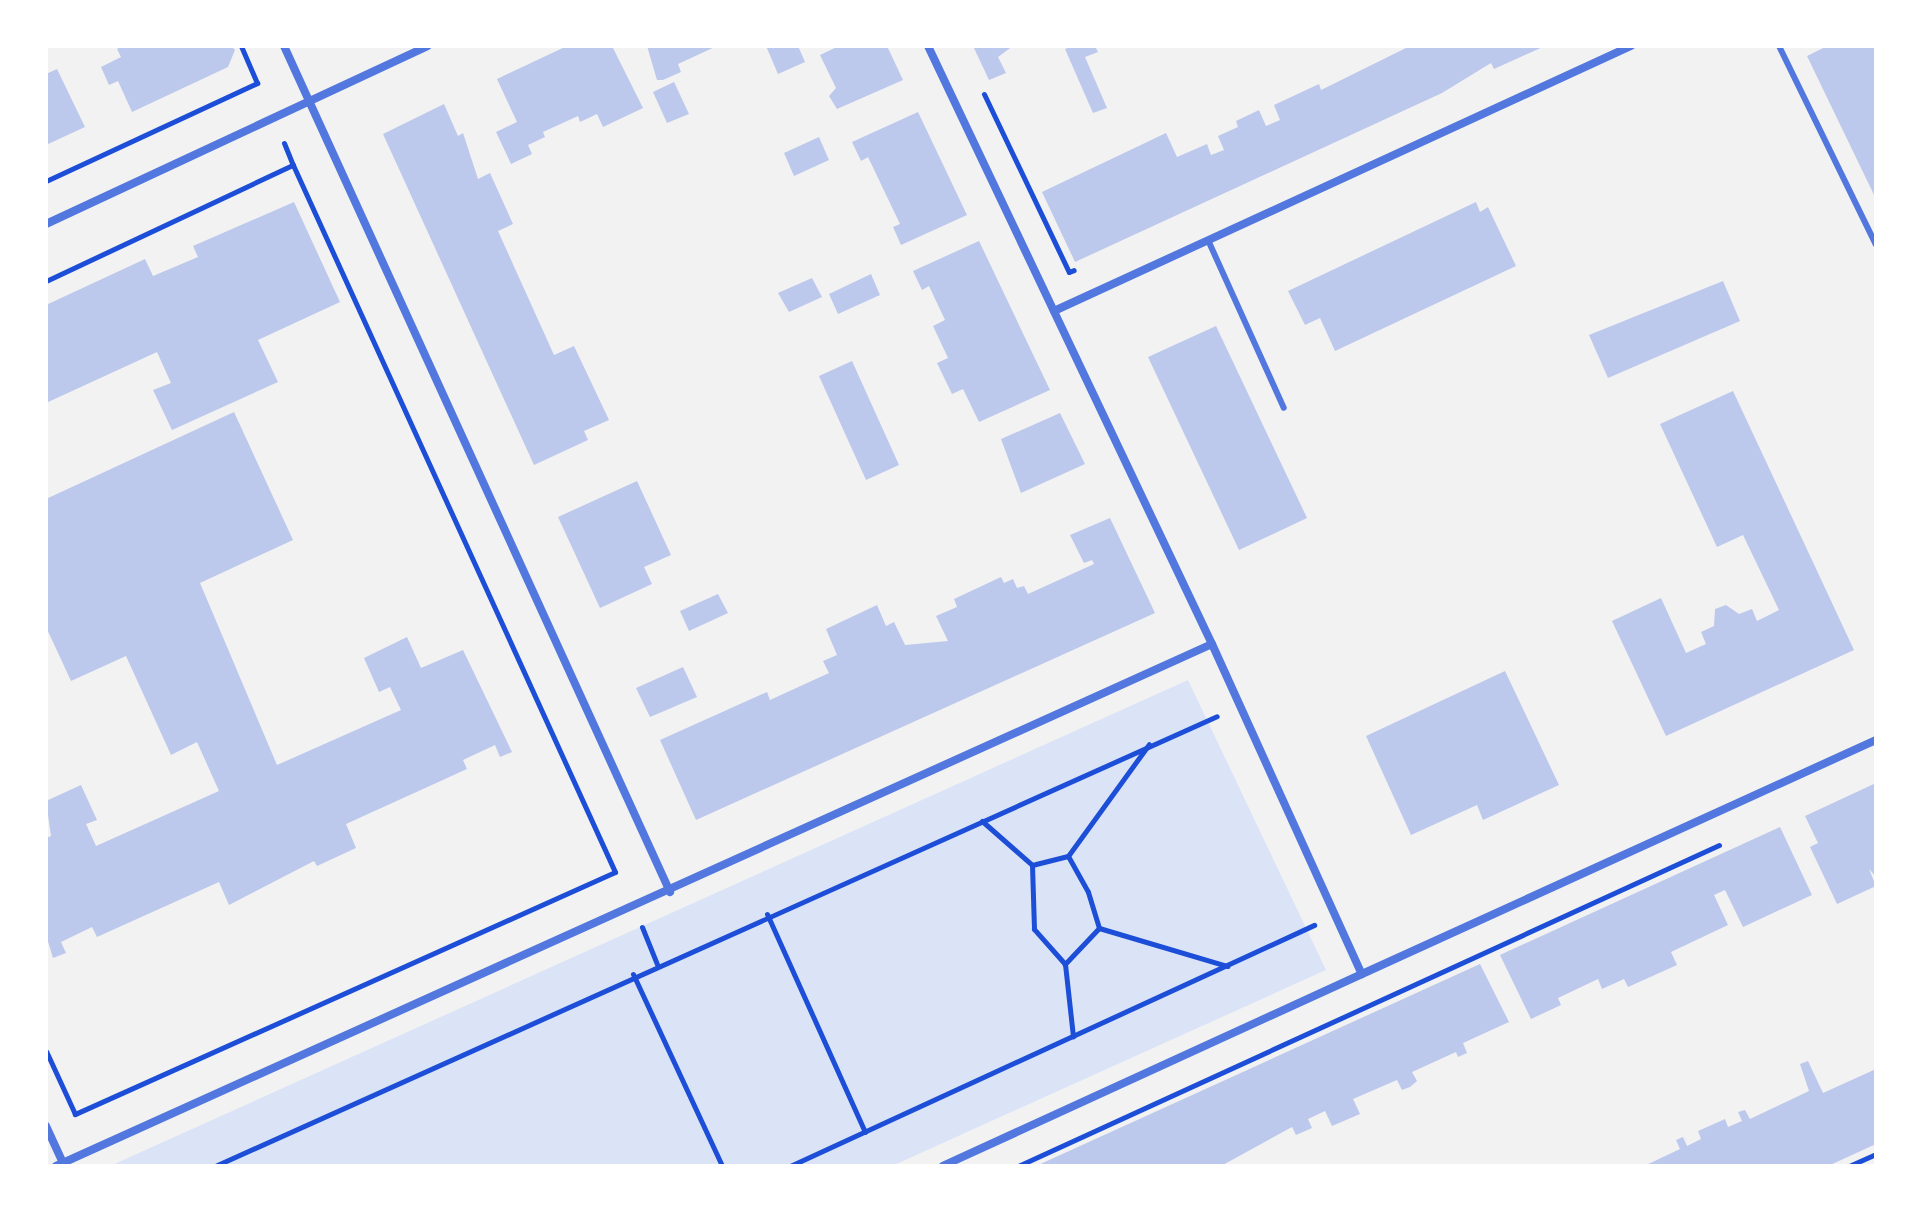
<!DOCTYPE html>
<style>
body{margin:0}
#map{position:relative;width:1922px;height:1212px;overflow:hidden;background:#f2f2f2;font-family:"Varela Round",sans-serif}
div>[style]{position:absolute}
.green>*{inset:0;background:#dbe4f7}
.building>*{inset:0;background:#bdc9ec}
.path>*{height:5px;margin:-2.5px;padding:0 2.5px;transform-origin:2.5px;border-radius:2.5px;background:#1d4ed8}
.service>*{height:6px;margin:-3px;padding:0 3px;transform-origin:3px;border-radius:3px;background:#5277de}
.minor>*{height:8px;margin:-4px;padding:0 4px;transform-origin:4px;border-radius:4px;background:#5277de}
span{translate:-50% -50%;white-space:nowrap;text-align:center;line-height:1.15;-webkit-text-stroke:6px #fff;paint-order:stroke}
.frame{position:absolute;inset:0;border:48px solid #fff;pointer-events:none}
</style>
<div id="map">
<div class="green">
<i style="clip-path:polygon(1188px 680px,1326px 970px,892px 1166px,110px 1166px)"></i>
</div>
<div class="building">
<i style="clip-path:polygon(122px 46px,231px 46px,235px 50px,228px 67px,132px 112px,118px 81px,109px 85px,101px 67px,121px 57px,117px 49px)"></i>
<i style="clip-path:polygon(567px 46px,612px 46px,643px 108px,603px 127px,597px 114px,580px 122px,578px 116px,543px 132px,545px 137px,528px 145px,532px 154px,511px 164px,496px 132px,517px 122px,497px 79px)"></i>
<i style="clip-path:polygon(647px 46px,717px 46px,678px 64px,681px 72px,663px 80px,657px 80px)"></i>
<i style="clip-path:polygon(766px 46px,798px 46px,805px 62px,778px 74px)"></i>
<i style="clip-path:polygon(839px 46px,887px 46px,903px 80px,837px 109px,829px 96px,836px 88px,820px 55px)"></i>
<i style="clip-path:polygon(973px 46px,1013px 46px,998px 57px,1006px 73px,989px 80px)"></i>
<i style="clip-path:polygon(1073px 46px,1095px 46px,1098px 52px,1085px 57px,1107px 108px,1093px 113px,1065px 49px)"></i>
<i style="clip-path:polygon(1410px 46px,1545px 46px,1494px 69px,1491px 63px,1442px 93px,1075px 262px,1042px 192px,1166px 133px,1177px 157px,1207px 144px,1211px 155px,1224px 150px,1218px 136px,1238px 127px,1236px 121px,1259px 110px,1266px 126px,1280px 120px,1274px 105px,1319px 84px,1321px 90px)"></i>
<i style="clip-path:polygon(1827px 46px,1876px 46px,1876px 199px,1807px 56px)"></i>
<i style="clip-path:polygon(57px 69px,85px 127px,46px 145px,46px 74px)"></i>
<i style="clip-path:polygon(674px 82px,689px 114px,667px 123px,653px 92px)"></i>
<i style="clip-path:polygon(444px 104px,458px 136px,463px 133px,478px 179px,490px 173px,513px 224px,498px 231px,554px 355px,574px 346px,609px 420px,584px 431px,588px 440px,534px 465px,383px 134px)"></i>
<i style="clip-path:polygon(918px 112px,967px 215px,901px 245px,893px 227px,900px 224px,868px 157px,861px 161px,852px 142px)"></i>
<i style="clip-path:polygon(819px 137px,829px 160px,794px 176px,784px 153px)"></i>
<i style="clip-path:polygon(294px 202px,340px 302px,258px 340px,278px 382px,172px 430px,153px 390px,171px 383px,157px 352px,46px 403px,46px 305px,145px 259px,153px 276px,198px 257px,193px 246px)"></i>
<i style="clip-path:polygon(1476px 202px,1480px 212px,1488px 207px,1516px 266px,1335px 351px,1320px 318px,1305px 325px,1288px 291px)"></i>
<i style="clip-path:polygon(979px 241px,1050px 390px,979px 422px,963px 389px,952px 394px,937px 363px,948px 358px,933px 326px,945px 320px,929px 286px,922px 290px,913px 271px)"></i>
<i style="clip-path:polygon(871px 274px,880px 295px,838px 314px,829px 294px)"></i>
<i style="clip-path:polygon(812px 278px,822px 297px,789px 312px,778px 293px)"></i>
<i style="clip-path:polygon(1723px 281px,1740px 321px,1608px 378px,1589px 335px)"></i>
<i style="clip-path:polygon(1216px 326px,1307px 518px,1239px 550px,1148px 357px)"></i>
<i style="clip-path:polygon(852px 361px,899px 465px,866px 480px,819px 376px)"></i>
<i style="clip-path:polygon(1733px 391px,1854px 650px,1666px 736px,1612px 621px,1661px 598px,1686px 653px,1706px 644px,1701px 632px,1714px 626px,1715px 609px,1726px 605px,1739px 614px,1752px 609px,1757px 621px,1779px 610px,1743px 535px,1717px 547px,1660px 424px)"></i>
<i style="clip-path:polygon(234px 412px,293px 540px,200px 583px,277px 765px,401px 710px,390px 687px,379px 692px,364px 658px,407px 637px,421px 668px,463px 650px,512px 752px,500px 757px,495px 745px,463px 760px,467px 769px,346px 824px,356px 848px,317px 866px,314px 861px,229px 905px,219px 882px,97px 937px,92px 927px,61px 942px,66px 953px,53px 958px,46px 935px,46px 838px,51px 836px,46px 801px,81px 785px,97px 820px,86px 824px,96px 846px,219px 791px,197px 742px,171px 755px,126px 656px,71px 681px,46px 627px,46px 499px)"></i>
<i style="clip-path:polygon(1060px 413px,1085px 464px,1021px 493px,1001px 439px)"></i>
<i style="clip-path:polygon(637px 481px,671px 555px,644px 567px,652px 584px,600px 608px,558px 517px)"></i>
<i style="clip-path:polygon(1110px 518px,1155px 613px,696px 820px,660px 740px,767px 692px,770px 700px,829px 673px,823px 661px,837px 655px,826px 629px,877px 605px,886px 626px,894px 622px,905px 645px,948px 641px,936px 616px,957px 607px,954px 599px,1001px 577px,1004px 583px,1013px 579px,1017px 588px,1024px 586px,1028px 594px,1094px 564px,1092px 560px,1084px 563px,1070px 535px)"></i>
<i style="clip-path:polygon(718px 594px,728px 613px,689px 631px,680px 611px)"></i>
<i style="clip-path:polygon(683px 667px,697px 697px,650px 717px,636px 688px)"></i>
<i style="clip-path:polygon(1505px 671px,1559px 785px,1483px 820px,1477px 805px,1411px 835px,1366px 736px)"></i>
<i style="clip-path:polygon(1876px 783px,1876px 877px,1869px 869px,1876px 886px,1837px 904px,1810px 847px,1818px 843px,1805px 816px)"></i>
<i style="clip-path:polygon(1780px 827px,1812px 895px,1743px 927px,1725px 890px,1714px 895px,1728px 925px,1671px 952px,1677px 965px,1628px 987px,1624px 979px,1602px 989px,1598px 979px,1558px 998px,1561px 1005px,1531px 1019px,1500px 955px)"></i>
<i style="clip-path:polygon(1480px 964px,1509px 1022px,1463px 1043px,1467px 1053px,1458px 1057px,1456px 1052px,1412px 1072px,1417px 1081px,1410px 1087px,1402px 1090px,1397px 1080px,1353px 1099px,1360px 1114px,1332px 1126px,1325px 1111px,1308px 1119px,1312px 1128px,1296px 1135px,1292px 1127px,1221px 1166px,1036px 1166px)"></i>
<i style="clip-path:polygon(1808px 1061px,1823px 1093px,1876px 1069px,1876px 1144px,1828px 1166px,1644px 1166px,1680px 1149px,1676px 1140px,1683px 1137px,1687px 1146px,1701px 1139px,1698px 1131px,1725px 1119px,1728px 1127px,1742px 1121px,1738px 1112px,1745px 1110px,1750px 1119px,1809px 1091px,1800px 1064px)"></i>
</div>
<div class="path">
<i style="left:984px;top:94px;width:197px;rotate:64.5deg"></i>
<i style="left:1069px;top:272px;width:5px;rotate:-22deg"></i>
<i style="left:284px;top:143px;width:24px;rotate:68deg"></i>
<i style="left:46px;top:181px;width:233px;rotate:-24.9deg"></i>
<i style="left:257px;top:83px;width:40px;rotate:-113.4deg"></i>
<i style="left:46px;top:281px;width:273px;rotate:-25.2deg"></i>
<i style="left:293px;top:165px;width:777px;rotate:65.51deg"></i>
<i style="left:615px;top:872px;width:592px;rotate:155.86deg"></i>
<i style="left:75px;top:1114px;width:69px;rotate:-114.7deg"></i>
<i style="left:982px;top:821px;width:67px;rotate:41.3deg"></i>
<i style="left:1068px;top:856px;width:41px;rotate:60.9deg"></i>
<i style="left:1088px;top:892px;width:38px;rotate:73deg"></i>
<i style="left:1099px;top:928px;width:50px;rotate:133.4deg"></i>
<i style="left:1065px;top:964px;width:47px;rotate:-131.5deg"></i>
<i style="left:1034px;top:929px;width:64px;rotate:-91.8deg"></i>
<i style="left:1032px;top:865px;width:37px;rotate:-14deg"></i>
<i style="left:1068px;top:856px;width:138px;rotate:-54.1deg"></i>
<i style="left:767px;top:914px;width:239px;rotate:65.8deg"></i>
<i style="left:642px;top:927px;width:40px;rotate:68deg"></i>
<i style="left:1099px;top:928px;width:134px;rotate:16.5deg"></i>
<i style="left:1065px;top:964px;width:73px;rotate:83.7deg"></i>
<i style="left:633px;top:974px;width:212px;rotate:65.1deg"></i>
<i style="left:215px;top:1166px;width:1098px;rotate:-24.18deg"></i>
<i style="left:790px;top:1166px;width:577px;rotate:-24.7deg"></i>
<i style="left:1018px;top:1166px;width:771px;rotate:-24.6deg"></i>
<i style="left:1849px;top:1166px;width:30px;rotate:-24deg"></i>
</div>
<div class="service">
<i style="left:1779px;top:46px;width:221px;rotate:64deg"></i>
<i style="left:1208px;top:240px;width:184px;rotate:65.7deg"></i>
</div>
<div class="minor">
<i style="left:284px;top:46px;width:930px;rotate:65.47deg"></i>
<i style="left:928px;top:46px;width:662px;rotate:64.6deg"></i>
<i style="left:46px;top:224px;width:421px;rotate:-25deg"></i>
<i style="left:1054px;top:311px;width:635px;rotate:-24.67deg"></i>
<i style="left:1362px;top:974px;width:565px;rotate:-24.48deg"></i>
<i style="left:46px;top:1126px;width:41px;rotate:65.3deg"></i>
<i style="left:56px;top:1166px;width:1268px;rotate:-24.3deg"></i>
<i style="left:1212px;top:644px;width:362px;rotate:65.6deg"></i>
<i style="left:1362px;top:974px;width:461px;rotate:155.4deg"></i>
</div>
<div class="frame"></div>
</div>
